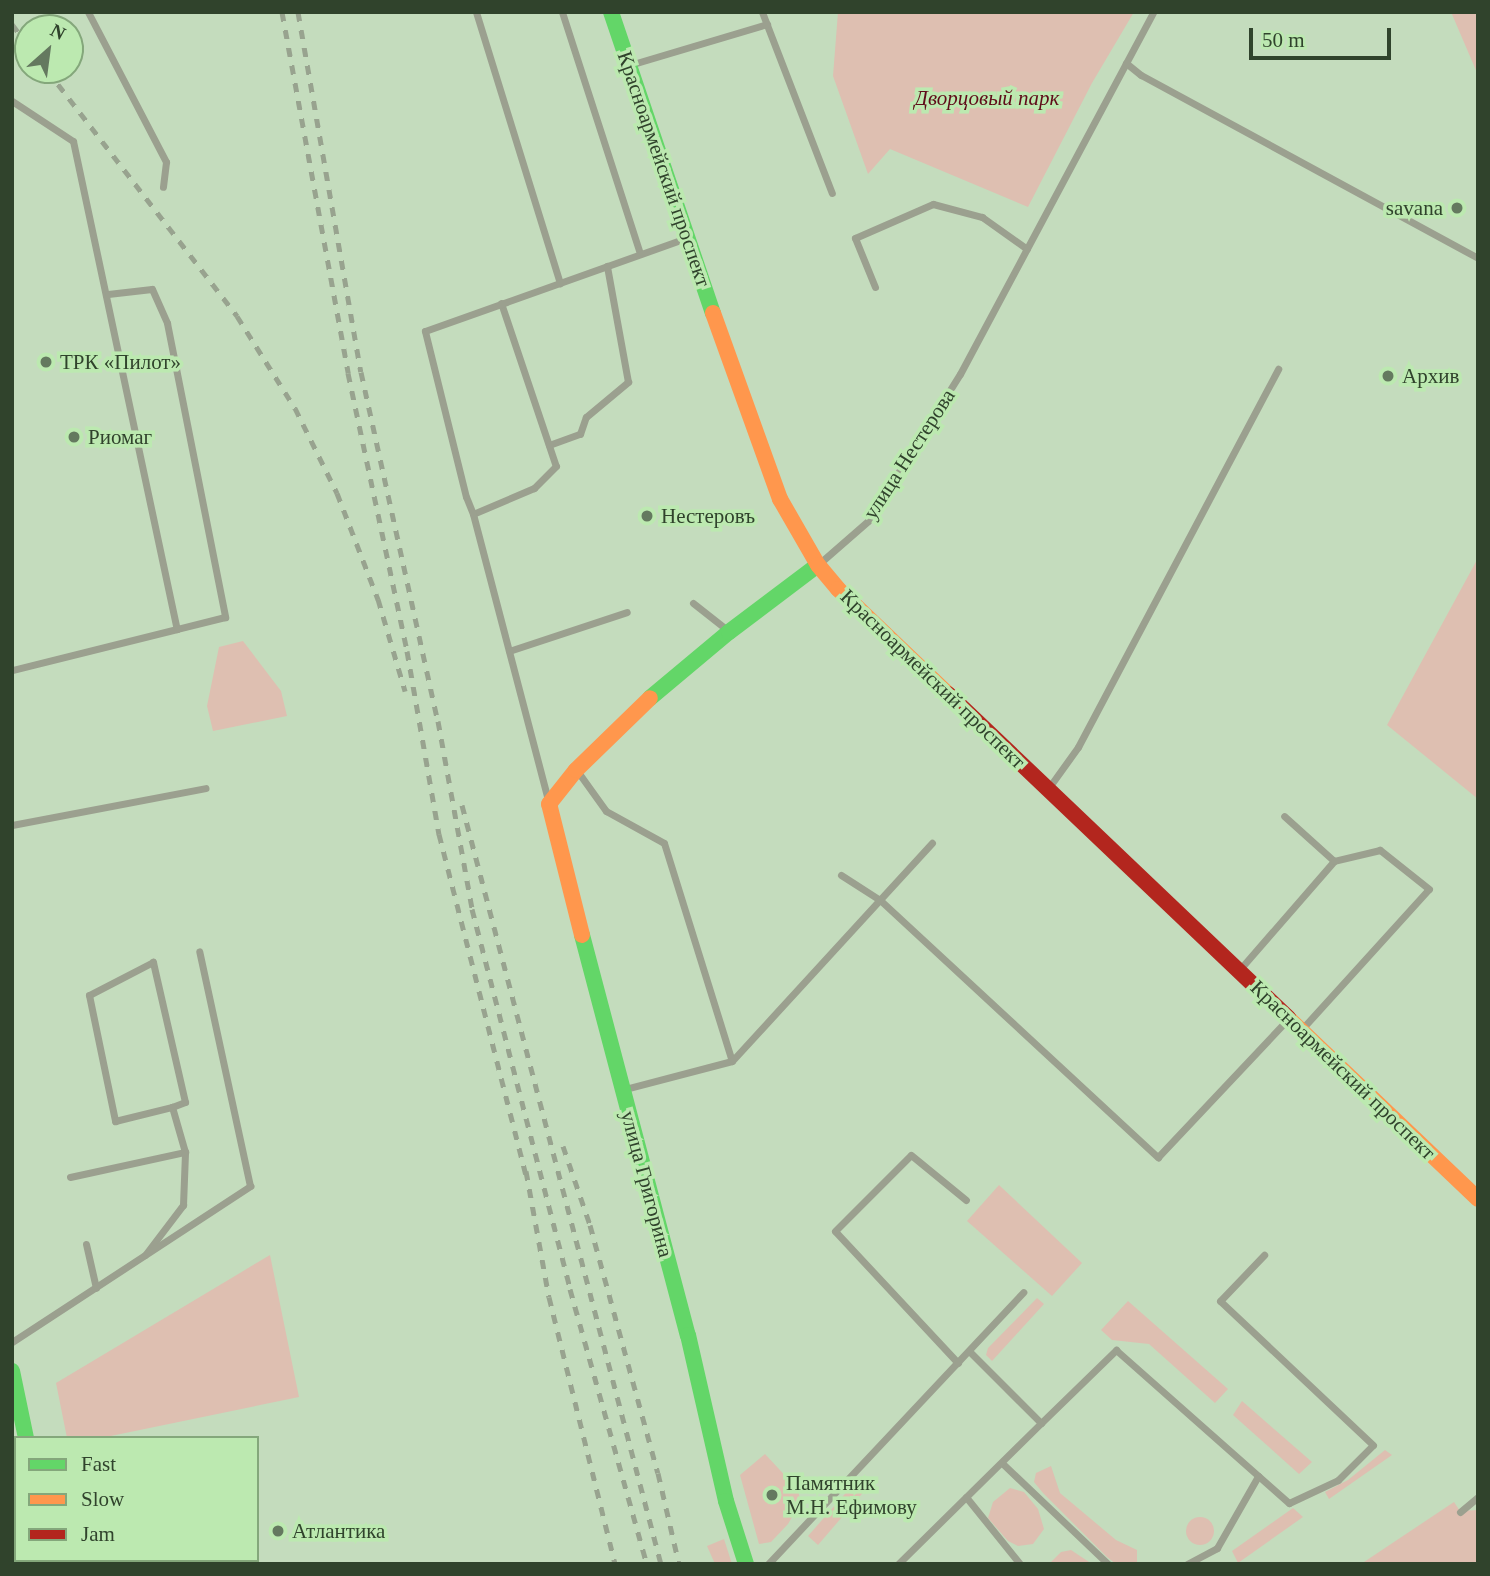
<!DOCTYPE html>
<meta charset="utf-8">
<style>
body{margin:0}
#map{position:relative;width:1490px;height:1576px;overflow:hidden;background:#c4dcbd;font-family:"Times New Roman",serif}
div>[style]{position:absolute}
.green>*{inset:0;background:#debfb1}
.round{border-radius:50%}
.lane>*{height:7px;margin:-3.5px;padding:0 3.5px;transform-origin:3.5px;border-radius:3.5px;background:#9ba08f}
.fast>*{height:16px;margin:-8px;padding:0 8px;transform-origin:8px;border-radius:8px;background:#63d668}
.slow>*{height:16px;margin:-8px;padding:0 8px;transform-origin:8px;border-radius:8px;background:#ff974d}
.jam>*{height:16px;margin:-8px;padding:0 8px;transform-origin:8px;border-radius:8px;background:#b3261e}
.rail>*{height:5px;margin-top:-2.5px;transform-origin:0;background:repeating-linear-gradient(90deg,#98a38f 0 9px,transparent 0 18px)}
.dots>*{width:19px;height:19px;translate:-50% -50%;box-sizing:border-box;border:4px solid #bce9b0;border-radius:50%}
span{translate:-50% -50%;white-space:nowrap;text-align:center;line-height:1.15;-webkit-text-stroke:7px #bce9b0;paint-order:stroke}
.park-label{font-size:21px;color:#5f0c19;font-style:italic}
.street-label{font-size:21px;color:#30432c}
.poi-label{font-size:21px;color:#30432c}
.right{translate:-100% -50%;text-align:right}
.left{translate:0 -50%;text-align:left}
.frame{position:absolute;inset:0;border:14px solid #30432c;pointer-events:none}
.legend{position:absolute;left:14px;top:1436px;width:245px;height:126px;box-sizing:border-box;background:#bce9b0;border:2px solid #84a77b;margin:0;padding:9px 12px;list-style:none;font-size:21px;color:#30432c}
.legend li{display:flex;align-items:center;gap:14px;height:35px}
.legend b{width:35px;border:2px solid #84a77b}
.north{position:absolute;left:14px;top:14px;width:70px;height:70px;box-sizing:border-box;background:#bce9b0;border:2px solid #84a77b;border-radius:50%;rotate:28deg;font-size:19px;font-weight:700;line-height:28px;text-align:center;color:#30432c}
.north::after{content:'';display:block;margin:auto;width:24px;height:32px;background:#64795f;clip-path:polygon(50% 0,100% 100%,50% 72%,0 100%)}
.scale{position:absolute;left:1249px;top:28px;width:142px;height:32px;box-sizing:border-box;border:4px solid #30432c;border-top:0;padding-left:9px;font-size:21px;line-height:24px;white-space:nowrap;color:#30432c;-webkit-text-stroke:5px #bce9b0;paint-order:stroke}
</style>
<div id="map">
<div class="green">
<i style="clip-path:polygon(838px 12px,1134px 12px,1092px 83px,1028px 207px,890px 149px,868px 174px,833px 76px)"></i>
<i style="clip-path:polygon(1451px 12px,1478px 12px,1478px 75px)"></i>
<i style="clip-path:polygon(1478px 558px,1478px 799px,1387px 725px)"></i>
<i style="clip-path:polygon(243px 641px,281px 691px,287px 716px,213px 731px,207px 706px,219px 647px)"></i>
<i style="clip-path:polygon(999px 1185px,1082px 1263px,1052px 1296px,967px 1221px)"></i>
<i style="clip-path:polygon(270px 1255px,299px 1397px,101px 1438px,67px 1438px,56px 1383px)"></i>
<i style="clip-path:polygon(1037px 1298px,1044px 1304px,992px 1361px,986px 1355px,988px 1348px)"></i>
<i style="clip-path:polygon(1128px 1301px,1228px 1389px,1215px 1403px,1149px 1344px,1112px 1340px,1101px 1330px)"></i>
<i style="clip-path:polygon(1242px 1401px,1312px 1462px,1299px 1474px,1233px 1415px)"></i>
<i style="clip-path:polygon(1385px 1450px,1392px 1455px,1329px 1499px,1325px 1492px,1348px 1480px)"></i>
<i style="clip-path:polygon(765px 1454px,792px 1483px,795px 1480px,801px 1502px,788px 1524px,771px 1542px,759px 1544px,740px 1475px)"></i>
<i style="clip-path:polygon(1051px 1466px,1060px 1493px,1116px 1540px,1137px 1550px,1137px 1564px,1116px 1564px,1107px 1557px,1043px 1493px,1034px 1482px,1036px 1473px)"></i>
<i style="clip-path:polygon(858px 1479px,867px 1488px,818px 1545px,808px 1536px)"></i>
<i style="clip-path:polygon(1010px 1488px,1024px 1492px,1038px 1509px,1044px 1529px,1033px 1544px,1018px 1546px,1008px 1541px,988px 1518px,993px 1502px)"></i>
<i style="clip-path:polygon(1454px 1502px,1460px 1511px,1478px 1510px,1478px 1564px,1361px 1564px)"></i>
<i style="clip-path:polygon(1293px 1508px,1303px 1517px,1238px 1563px,1232px 1551px)"></i>
<i class="round" style="left:1186px;top:1517px;width:28px;height:28px"></i>
<i style="clip-path:polygon(724px 1539px,732px 1564px,715px 1564px,707px 1546px)"></i>
<i style="clip-path:polygon(1071px 1550px,1092px 1564px,1049px 1564px,1061px 1552px)"></i>
</div>
<div class="lane">
<i style="left:88px;top:12px;width:169px;rotate:62.5deg"></i>
<i style="left:166px;top:162px;width:25px;rotate:97deg"></i>
<i style="left:476px;top:12px;width:284px;rotate:72.8deg"></i>
<i style="left:562px;top:12px;width:254px;rotate:72.1deg"></i>
<i style="left:762px;top:12px;width:194px;rotate:68.9deg"></i>
<i style="left:1126px;top:63px;width:19px;rotate:39deg"></i>
<i style="left:1141px;top:75px;width:383px;rotate:28.5deg"></i>
<i style="left:633px;top:64px;width:140px;rotate:-16.6deg"></i>
<i style="left:12px;top:101px;width:73px;rotate:33.3deg"></i>
<i style="left:73px;top:141px;width:499px;rotate:78deg"></i>
<i style="left:177px;top:629px;width:170px;rotate:166deg"></i>
<i style="left:875px;top:287px;width:53px;rotate:-112.2deg"></i>
<i style="left:855px;top:238px;width:85px;rotate:-23.6deg"></i>
<i style="left:933px;top:204px;width:51px;rotate:14.9deg"></i>
<i style="left:982px;top:217px;width:55px;rotate:35.4deg"></i>
<i style="left:108px;top:294px;width:44px;rotate:-6.5deg"></i>
<i style="left:152px;top:289px;width:37px;rotate:66deg"></i>
<i style="left:167px;top:323px;width:300px;rotate:78.8deg"></i>
<i style="left:225px;top:617px;width:49px;rotate:166deg"></i>
<i style="left:501px;top:303px;width:172px;rotate:71.4deg"></i>
<i style="left:556px;top:466px;width:31px;rotate:135deg"></i>
<i style="left:534px;top:488px;width:66px;rotate:156.9deg"></i>
<i style="left:473px;top:514px;width:296px;rotate:75.3deg"></i>
<i style="left:549px;top:445px;width:33px;rotate:-20deg"></i>
<i style="left:580px;top:434px;width:18px;rotate:-71deg"></i>
<i style="left:586px;top:417px;width:55px;rotate:-39.8deg"></i>
<i style="left:628px;top:382px;width:118px;rotate:-100.3deg"></i>
<i style="left:473px;top:514px;width:18px;rotate:-112deg"></i>
<i style="left:466px;top:497px;width:171px;rotate:-103.9deg"></i>
<i style="left:425px;top:331px;width:275px;rotate:-19.6deg"></i>
<i style="left:821px;top:562px;width:62px;rotate:-41.1deg"></i>
<i style="left:868px;top:521px;width:173px;rotate:-58deg"></i>
<i style="left:960px;top:374px;width:410px;rotate:-61.9deg"></i>
<i style="left:693px;top:603px;width:42px;rotate:38.2deg"></i>
<i style="left:509px;top:651px;width:124px;rotate:-18.3deg"></i>
<i style="left:578px;top:772px;width:48px;rotate:54.3deg"></i>
<i style="left:606px;top:811px;width:66px;rotate:28.9deg"></i>
<i style="left:664px;top:843px;width:228px;rotate:72.7deg"></i>
<i style="left:732px;top:1061px;width:111px;rotate:165.3deg"></i>
<i style="left:1050px;top:786px;width:48px;rotate:-54.3deg"></i>
<i style="left:1078px;top:747px;width:428px;rotate:-62.1deg"></i>
<i style="left:12px;top:825px;width:197px;rotate:-10.8deg"></i>
<i style="left:841px;top:875px;width:46px;rotate:32.7deg"></i>
<i style="left:880px;top:900px;width:379px;rotate:42.8deg"></i>
<i style="left:1158px;top:1157px;width:187px;rotate:-46.7deg"></i>
<i style="left:1241px;top:968px;width:142px;rotate:-49deg"></i>
<i style="left:1334px;top:861px;width:67px;rotate:-138deg"></i>
<i style="left:1301px;top:1030px;width:190px;rotate:-47.8deg"></i>
<i style="left:1429px;top:889px;width:63px;rotate:-141.5deg"></i>
<i style="left:1380px;top:850px;width:47px;rotate:166.6deg"></i>
<i style="left:732px;top:1061px;width:296px;rotate:-47.5deg"></i>
<i style="left:70px;top:1177px;width:118px;rotate:-12.3deg"></i>
<i style="left:86px;top:1244px;width:45px;rotate:77.2deg"></i>
<i style="left:145px;top:1255px;width:63px;rotate:-52.8deg"></i>
<i style="left:183px;top:1205px;width:53px;rotate:-87.8deg"></i>
<i style="left:185px;top:1152px;width:47px;rotate:-106.1deg"></i>
<i style="left:172px;top:1107px;width:14px;rotate:-21deg"></i>
<i style="left:185px;top:1102px;width:144px;rotate:-102.9deg"></i>
<i style="left:153px;top:962px;width:72px;rotate:152.7deg"></i>
<i style="left:89px;top:995px;width:129px;rotate:78.3deg"></i>
<i style="left:115px;top:1121px;width:59px;rotate:-13.8deg"></i>
<i style="left:12px;top:1342px;width:285px;rotate:-33.2deg"></i>
<i style="left:250px;top:1186px;width:240px;rotate:-102.2deg"></i>
<i style="left:969px;top:1351px;width:102px;rotate:45deg"></i>
<i style="left:1041px;top:1423px;width:105px;rotate:-44.2deg"></i>
<i style="left:1116px;top:1350px;width:231px;rotate:41.5deg"></i>
<i style="left:1289px;top:1503px;width:54px;rotate:-25.1deg"></i>
<i style="left:1338px;top:1480px;width:49px;rotate:-45deg"></i>
<i style="left:1373px;top:1445px;width:210px;rotate:-136.7deg"></i>
<i style="left:1220px;top:1301px;width:64px;rotate:-46.3deg"></i>
<i style="left:958px;top:1363px;width:180px;rotate:-133deg"></i>
<i style="left:835px;top:1231px;width:107px;rotate:-45deg"></i>
<i style="left:911px;top:1155px;width:71px;rotate:39.3deg"></i>
<i style="left:1003px;top:1464px;width:145px;rotate:43.6deg"></i>
<i style="left:966px;top:1497px;width:86px;rotate:51.1deg"></i>
<i style="left:1460px;top:1512px;width:23px;rotate:-40deg"></i>
<i style="left:12px;top:1522px;width:4px;rotate:-27deg"></i>
<i style="left:768px;top:1564px;width:373px;rotate:-46.8deg"></i>
<i style="left:898px;top:1564px;width:201px;rotate:-44.6deg"></i>
<i style="left:1187px;top:1564px;width:34px;rotate:-28deg"></i>
<i style="left:1217px;top:1548px;width:83px;rotate:-60.3deg"></i>
</div>
<div class="fast">
<i style="left:611px;top:12px;width:318px;rotate:71.3deg"></i>
<i style="left:650px;top:698px;width:103px;rotate:-39.9deg"></i>
<i style="left:729px;top:632px;width:111px;rotate:-37deg"></i>
<i style="left:582px;top:935px;width:414px;rotate:75.2deg"></i>
<i style="left:688px;top:1335px;width:170px;rotate:77.1deg"></i>
<i style="left:726px;top:1501px;width:66px;rotate:72.4deg"></i>
<i style="left:12px;top:1371px;width:68px;rotate:78.2deg"></i>
</div>
<div class="slow">
<i style="left:713px;top:313px;width:198px;rotate:70.2deg"></i>
<i style="left:780px;top:499px;width:76px;rotate:60.1deg"></i>
<i style="left:818px;top:565px;width:31px;rotate:50deg"></i>
<i style="left:838px;top:589px;width:152px;rotate:43.7deg"></i>
<i style="left:582px;top:935px;width:135px;rotate:-104.1deg"></i>
<i style="left:549px;top:804px;width:43px;rotate:-51.5deg"></i>
<i style="left:576px;top:770px;width:103px;rotate:-44.2deg"></i>
<i style="left:1288px;top:1018px;width:262px;rotate:43.6deg"></i>
<i style="left:50px;top:1560px;width:4px;rotate:76deg"></i>
</div>
<div class="jam">
<i style="left:948px;top:694px;width:470px;rotate:43.6deg"></i>
</div>
<div class="rail">
<i style="left:282px;top:12px;width:367px;rotate:79.6deg"></i>
<i style="left:348px;top:373px;width:284px;rotate:78deg"></i>
<i style="left:407px;top:651px;width:186px;rotate:80.1deg"></i>
<i style="left:439px;top:834px;width:357px;rotate:75.7deg"></i>
<i style="left:298px;top:12px;width:365px;rotate:80.1deg"></i>
<i style="left:361px;top:372px;width:357px;rotate:77.6deg"></i>
<i style="left:438px;top:721px;width:191px;rotate:79.7deg"></i>
<i style="left:472px;top:909px;width:392px;rotate:75.5deg"></i>
<i style="left:570px;top:1289px;width:286px;rotate:74.4deg"></i>
<i style="left:12px;top:24px;width:26px;rotate:53deg"></i>
<i style="left:47px;top:70px;width:311px;rotate:52.3deg"></i>
<i style="left:237px;top:316px;width:109px;rotate:57.8deg"></i>
<i style="left:295px;top:408px;width:95px;rotate:63.7deg"></i>
<i style="left:337px;top:493px;width:114px;rotate:68.9deg"></i>
<i style="left:378px;top:599px;width:96px;rotate:73.6deg"></i>
<i style="left:462px;top:805px;width:785px;rotate:75.31deg"></i>
<i style="left:563px;top:1146px;width:83px;rotate:71.1deg"></i>
<i style="left:590px;top:1225px;width:257px;rotate:74.7deg"></i>
<i style="left:658px;top:1473px;width:93px;rotate:77deg"></i>
<i style="left:526px;top:1171px;width:128px;rotate:79.7deg"></i>
<i style="left:549px;top:1297px;width:275px;rotate:76.1deg"></i>
</div>
<div class="dots">
<i style="left:1457px;top:208px;background:#64795f"></i>
<i style="left:46px;top:362px;background:#64795f"></i>
<i style="left:1388px;top:376px;background:#64795f"></i>
<i style="left:74px;top:437px;background:#64795f"></i>
<i style="left:647px;top:516px;background:#64795f"></i>
<i style="left:772px;top:1495px;background:#64795f"></i>
<i style="left:278px;top:1531px;background:#64795f"></i>
</div>
<div class="park-label">
<span style="left:987px;top:98px">Дворцовый парк</span>
</div>
<div class="street-label">
<span style="left:664px;top:169px;rotate:71deg">Красноармейский проспект</span>
<span style="left:909px;top:454px;rotate:-57deg">улица Нестерова</span>
<span style="left:933px;top:679px;rotate:44deg">Красноармейский проспект</span>
<span style="left:1343px;top:1070px;rotate:44deg">Красноармейский проспект</span>
<span style="left:647px;top:1184px;rotate:75deg">улица Григорина</span>
</div>
<div class="poi-label">
<span class="right" style="left:1443px;top:208px">savana</span>
<span class="left" style="left:60px;top:362px">ТРК «Пилот»</span>
<span class="left" style="left:1402px;top:376px">Архив</span>
<span class="left" style="left:88px;top:437px">Риомаг</span>
<span class="left" style="left:661px;top:516px">Нестеровъ</span>
<span class="left" style="left:786px;top:1495px">Памятник<br>М.Н. Ефимову</span>
<span class="left" style="left:292px;top:1531px">Атлантика</span>
</div>
<div class="frame"></div>
<ul class="legend">
<li><b style="height:9px;background:#63d668"></b>Fast</li>
<li><b style="height:9px;background:#ff974d"></b>Slow</li>
<li><b style="height:9px;background:#b3261e"></b>Jam</li>
</ul>
<div class="north">N</div>
<div class="scale">50 m</div>
</div>
